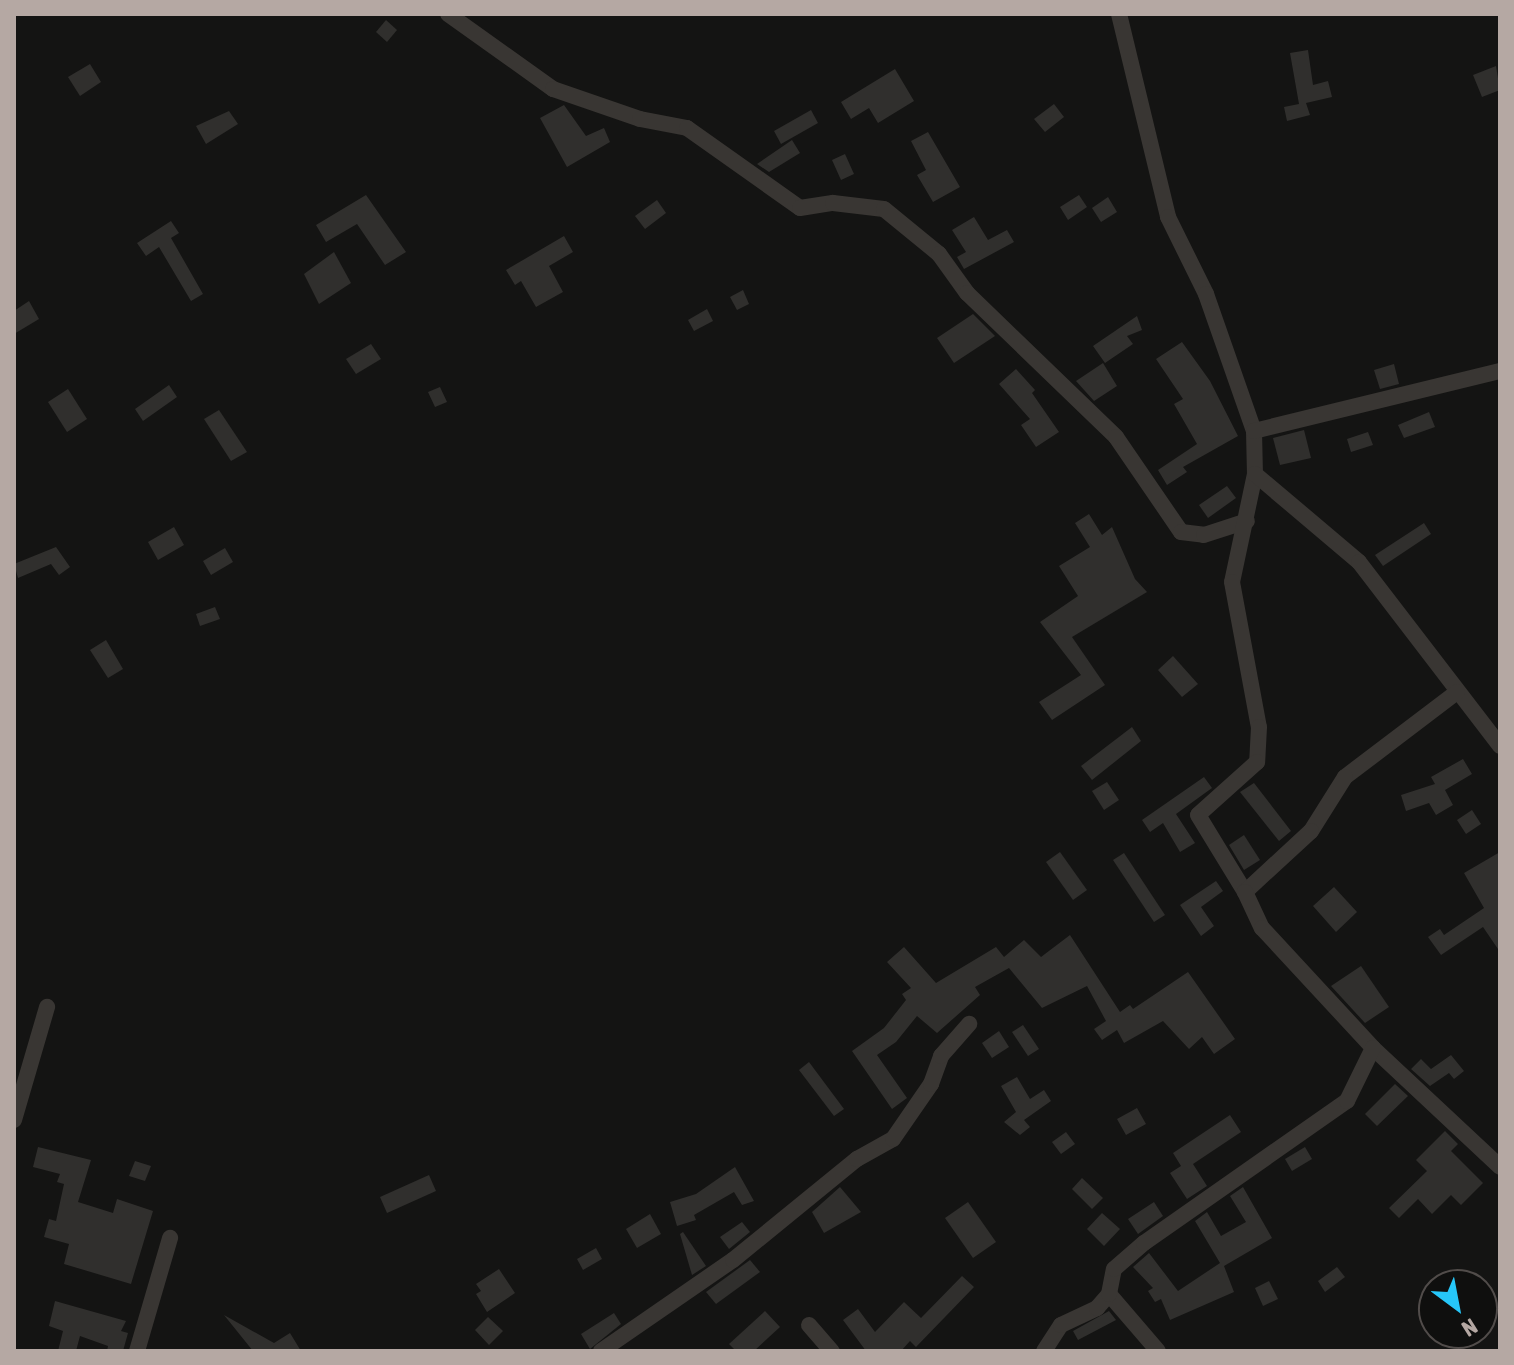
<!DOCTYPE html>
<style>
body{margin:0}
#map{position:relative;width:1514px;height:1365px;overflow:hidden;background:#141413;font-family:"Asap Condensed",sans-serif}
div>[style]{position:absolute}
.building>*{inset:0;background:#302f2d}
.minor>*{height:16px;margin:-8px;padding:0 8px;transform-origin:8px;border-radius:8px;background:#393633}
span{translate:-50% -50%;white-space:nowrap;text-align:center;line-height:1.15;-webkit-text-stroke:6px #0f0f0e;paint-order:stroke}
.frame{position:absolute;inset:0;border:16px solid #b5a8a3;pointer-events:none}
.north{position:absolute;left:1418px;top:1269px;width:80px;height:80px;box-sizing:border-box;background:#0f0f0e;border:2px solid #514c4a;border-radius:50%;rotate:148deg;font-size:22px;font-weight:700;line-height:32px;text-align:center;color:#b5a8a3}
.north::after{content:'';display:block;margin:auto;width:28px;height:36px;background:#26c7f9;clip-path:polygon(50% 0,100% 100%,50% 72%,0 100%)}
</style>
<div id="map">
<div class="building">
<i style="clip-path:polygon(386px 20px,397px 30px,387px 42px,376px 32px)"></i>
<i style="clip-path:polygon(1308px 50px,1313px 85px,1328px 81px,1332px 97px,1306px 103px,1310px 115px,1287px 121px,1284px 107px,1299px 104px,1290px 53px)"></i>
<i style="clip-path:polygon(90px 64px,101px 82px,80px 96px,68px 77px)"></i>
<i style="clip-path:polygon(1496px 66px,1500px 90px,1482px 97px,1473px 75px)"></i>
<i style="clip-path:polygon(895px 69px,914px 101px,878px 123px,869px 108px,851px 119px,841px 102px)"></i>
<i style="clip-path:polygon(1054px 104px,1064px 117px,1045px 132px,1034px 119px)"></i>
<i style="clip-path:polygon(564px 105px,586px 136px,604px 128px,610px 142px,567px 167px,540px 118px)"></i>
<i style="clip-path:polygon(811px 110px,818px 123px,781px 144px,774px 131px)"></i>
<i style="clip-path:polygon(229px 111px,238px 124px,206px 144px,196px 126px)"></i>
<i style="clip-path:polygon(928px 132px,960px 187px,933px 202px,917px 175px,926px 170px,911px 141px)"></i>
<i style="clip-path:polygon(792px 140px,800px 153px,769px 172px,757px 164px)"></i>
<i style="clip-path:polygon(845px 154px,854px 174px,841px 180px,832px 160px)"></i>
<i style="clip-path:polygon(366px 195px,406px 252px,385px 265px,357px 224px,326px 242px,316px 225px)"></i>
<i style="clip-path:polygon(1079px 195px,1087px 207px,1068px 220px,1060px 207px)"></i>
<i style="clip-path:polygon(1108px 197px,1117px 212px,1101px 222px,1092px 208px)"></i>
<i style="clip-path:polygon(657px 200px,666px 213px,645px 229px,635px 216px)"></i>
<i style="clip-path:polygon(974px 217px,988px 240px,1007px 230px,1014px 242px,964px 269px,957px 257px,966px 252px,952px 230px)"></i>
<i style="clip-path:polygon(171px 221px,179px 233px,171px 238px,203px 294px,191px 301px,159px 247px,146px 256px,137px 243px)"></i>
<i style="clip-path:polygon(564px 236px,573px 252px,549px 266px,563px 292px,536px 307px,521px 281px,515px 285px,506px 270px)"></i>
<i style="clip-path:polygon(334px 252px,351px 283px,319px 304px,304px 274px)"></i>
<i style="clip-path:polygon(743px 290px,749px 304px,737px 310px,730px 297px)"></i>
<i style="clip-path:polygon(29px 301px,39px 319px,14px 334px,14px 311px)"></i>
<i style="clip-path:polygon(707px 309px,713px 321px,694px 331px,688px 320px)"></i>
<i style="clip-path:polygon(973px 314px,995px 336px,954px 363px,937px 338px)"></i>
<i style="clip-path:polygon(1137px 316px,1142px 330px,1127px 336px,1133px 344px,1105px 363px,1093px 346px)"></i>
<i style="clip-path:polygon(1182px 342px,1210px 381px,1238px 436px,1183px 467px,1187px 472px,1167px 485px,1158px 470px,1197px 444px,1174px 404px,1183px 399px,1156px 359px)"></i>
<i style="clip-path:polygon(371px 344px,381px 359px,356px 374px,346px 359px)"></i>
<i style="clip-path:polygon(1103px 363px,1117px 386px,1094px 401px,1076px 381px)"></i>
<i style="clip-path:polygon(1394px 364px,1399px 384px,1380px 389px,1374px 370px)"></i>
<i style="clip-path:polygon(1016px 369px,1035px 390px,1032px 393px,1059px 432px,1036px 447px,1021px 425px,1030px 419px,999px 384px)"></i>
<i style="clip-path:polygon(169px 385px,177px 397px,143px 421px,135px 409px)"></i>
<i style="clip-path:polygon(440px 387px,447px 402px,435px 407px,428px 392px)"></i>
<i style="clip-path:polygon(68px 389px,87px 419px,67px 432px,48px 402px)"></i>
<i style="clip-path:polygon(219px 410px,247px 452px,231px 461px,204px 419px)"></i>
<i style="clip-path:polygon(1429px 412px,1435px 427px,1404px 438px,1398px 425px)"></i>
<i style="clip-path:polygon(1304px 430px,1311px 458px,1280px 465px,1273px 438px)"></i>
<i style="clip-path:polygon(1368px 432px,1373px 445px,1351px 452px,1347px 439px)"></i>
<i style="clip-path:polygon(1227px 486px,1236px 498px,1208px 518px,1199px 505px)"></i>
<i style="clip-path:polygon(1089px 514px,1102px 535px,1112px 527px,1135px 579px,1147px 592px,1072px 637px,1105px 685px,1052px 720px,1039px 702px,1081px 675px,1040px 622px,1078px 596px,1059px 566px,1090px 547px,1075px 523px)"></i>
<i style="clip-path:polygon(1424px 523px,1431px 534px,1383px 566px,1375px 555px)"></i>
<i style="clip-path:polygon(174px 527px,184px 545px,158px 560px,148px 542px)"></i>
<i style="clip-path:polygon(56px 547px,70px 567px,59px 575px,51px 564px,18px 578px,14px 564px)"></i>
<i style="clip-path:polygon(225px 548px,233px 562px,211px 575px,203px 561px)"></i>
<i style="clip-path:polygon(215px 607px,220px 619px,200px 626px,196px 614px)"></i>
<i style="clip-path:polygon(106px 640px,123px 669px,108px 678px,90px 650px)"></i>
<i style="clip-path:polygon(1173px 656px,1198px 684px,1182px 697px,1158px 670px)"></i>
<i style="clip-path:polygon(1132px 727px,1141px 741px,1092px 780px,1081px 766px)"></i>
<i style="clip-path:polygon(1463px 759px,1472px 774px,1445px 790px,1453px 805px,1436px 815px,1429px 803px,1406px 811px,1401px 795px,1435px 784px,1431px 777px)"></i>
<i style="clip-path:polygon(1204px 777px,1212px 788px,1176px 814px,1195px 843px,1180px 852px,1163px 823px,1150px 832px,1142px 820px)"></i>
<i style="clip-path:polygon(1107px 782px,1119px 800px,1104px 810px,1092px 791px)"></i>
<i style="clip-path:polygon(1254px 783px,1291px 831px,1279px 841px,1240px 792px)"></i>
<i style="clip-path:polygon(1472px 810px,1481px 824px,1466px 834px,1457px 820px)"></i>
<i style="clip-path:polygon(1244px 835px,1260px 860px,1244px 870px,1229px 845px)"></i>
<i style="clip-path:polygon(1060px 852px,1087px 890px,1073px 900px,1046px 862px)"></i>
<i style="clip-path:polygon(1500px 852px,1500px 952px,1483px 927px,1441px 955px,1428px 937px,1440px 929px,1444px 935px,1484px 908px,1464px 873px)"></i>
<i style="clip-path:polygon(1124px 853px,1165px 915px,1154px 922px,1113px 860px)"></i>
<i style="clip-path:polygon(1216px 881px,1223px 891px,1201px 907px,1214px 926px,1201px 936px,1180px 905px)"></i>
<i style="clip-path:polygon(1334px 887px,1357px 912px,1336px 932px,1313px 906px)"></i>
<i style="clip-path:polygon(1070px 935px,1120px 1012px,1130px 1005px,1133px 1009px,1188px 972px,1235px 1039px,1214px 1054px,1202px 1037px,1189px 1049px,1163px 1021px,1124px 1043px,1117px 1030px,1102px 1040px,1094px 1029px,1106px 1021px,1087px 986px,1042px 1008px,1009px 968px,975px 987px,980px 995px,937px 1033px,917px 1016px,896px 1042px,877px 1055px,907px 1098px,892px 1109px,852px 1051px,884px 1028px,906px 1000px,902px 994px,911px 988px,887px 962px,904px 947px,936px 983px,996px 947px,1004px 957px,1024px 940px,1041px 957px)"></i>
<i style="clip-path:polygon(1361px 966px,1389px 1007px,1365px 1023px,1331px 986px)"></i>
<i style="clip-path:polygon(1023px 1025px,1039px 1049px,1028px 1056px,1012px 1032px)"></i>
<i style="clip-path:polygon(999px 1031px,1009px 1047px,992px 1058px,982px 1043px)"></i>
<i style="clip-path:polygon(1451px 1055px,1464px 1071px,1454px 1079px,1449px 1073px,1430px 1086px,1411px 1069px,1421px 1059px,1431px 1069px)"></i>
<i style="clip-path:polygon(809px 1062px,844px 1109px,834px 1116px,799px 1070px)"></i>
<i style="clip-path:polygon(1017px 1077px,1030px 1099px,1044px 1090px,1051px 1101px,1024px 1120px,1030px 1127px,1020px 1135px,1004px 1122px,1016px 1112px,1001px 1086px)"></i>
<i style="clip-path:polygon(1395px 1084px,1408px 1096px,1377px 1126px,1365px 1114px)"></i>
<i style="clip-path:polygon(1137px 1108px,1146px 1124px,1126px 1135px,1117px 1119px)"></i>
<i style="clip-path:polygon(1230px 1115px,1241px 1132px,1193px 1164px,1207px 1186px,1187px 1199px,1170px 1173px,1181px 1166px,1173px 1153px)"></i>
<i style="clip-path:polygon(1445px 1131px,1458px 1144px,1451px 1151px,1483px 1183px,1461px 1205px,1451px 1195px,1432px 1214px,1418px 1199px,1399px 1218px,1389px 1208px,1427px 1171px,1416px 1160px)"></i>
<i style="clip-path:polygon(1066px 1132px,1075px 1144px,1061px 1154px,1052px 1142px)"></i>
<i style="clip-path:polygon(38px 1147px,91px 1160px,78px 1202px,113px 1213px,117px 1199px,153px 1211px,131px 1284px,64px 1264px,69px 1244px,44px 1237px,49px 1219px,56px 1221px,64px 1184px,57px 1182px,60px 1174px,33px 1167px)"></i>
<i style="clip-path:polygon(1305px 1147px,1312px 1159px,1292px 1171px,1285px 1159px)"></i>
<i style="clip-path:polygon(135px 1161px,151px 1166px,145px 1181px,129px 1176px)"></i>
<i style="clip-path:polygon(735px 1167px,754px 1201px,742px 1205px,734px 1192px,694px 1215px,696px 1220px,677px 1226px,670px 1202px,696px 1194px)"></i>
<i style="clip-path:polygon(429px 1175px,436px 1191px,387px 1213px,380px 1197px)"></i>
<i style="clip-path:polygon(1082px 1178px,1103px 1198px,1092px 1209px,1072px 1189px)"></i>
<i style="clip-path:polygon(840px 1187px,861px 1212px,824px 1233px,812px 1212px)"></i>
<i style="clip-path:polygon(1243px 1187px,1272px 1238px,1224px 1266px,1234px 1292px,1170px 1320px,1161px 1299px,1155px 1302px,1148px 1291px,1153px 1288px,1133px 1267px,1149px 1253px,1178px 1291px,1220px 1263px,1195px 1221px,1207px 1212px,1221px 1236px,1246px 1222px,1230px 1196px)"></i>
<i style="clip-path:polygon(968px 1202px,996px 1242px,973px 1258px,945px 1218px)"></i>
<i style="clip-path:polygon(1154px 1202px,1163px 1216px,1138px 1234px,1128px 1219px)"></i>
<i style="clip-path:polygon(1102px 1213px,1120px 1229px,1104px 1246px,1087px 1229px)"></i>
<i style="clip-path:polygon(650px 1214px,661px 1234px,637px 1248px,626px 1229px)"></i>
<i style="clip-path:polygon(742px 1222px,750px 1232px,729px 1249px,720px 1237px)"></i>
<i style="clip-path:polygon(683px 1232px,706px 1266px,692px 1275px,680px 1234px)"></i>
<i style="clip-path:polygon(596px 1248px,602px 1259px,583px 1270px,577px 1259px)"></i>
<i style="clip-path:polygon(750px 1260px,760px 1272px,716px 1304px,706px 1292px)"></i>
<i style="clip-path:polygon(1337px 1267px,1345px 1277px,1325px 1292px,1318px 1281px)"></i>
<i style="clip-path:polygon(499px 1269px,515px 1293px,487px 1312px,476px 1294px,481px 1291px,476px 1284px)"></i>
<i style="clip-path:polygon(962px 1276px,974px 1287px,916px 1347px,910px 1341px,901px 1351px,866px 1351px,843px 1320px,858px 1309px,875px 1332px,904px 1302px,921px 1318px)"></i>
<i style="clip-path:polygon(1269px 1281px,1278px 1299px,1263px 1306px,1255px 1288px)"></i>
<i style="clip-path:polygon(55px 1301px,126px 1321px,121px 1331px,128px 1333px,123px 1351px,107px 1351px,108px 1346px,80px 1336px,76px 1351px,58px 1351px,63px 1331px,49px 1326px)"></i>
<i style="clip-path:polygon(765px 1311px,780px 1327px,754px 1351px,736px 1351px,729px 1344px)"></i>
<i style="clip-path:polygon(1109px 1311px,1116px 1320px,1078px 1340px,1073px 1331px)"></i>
<i style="clip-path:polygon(614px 1313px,621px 1324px,590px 1349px,581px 1334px)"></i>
<i style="clip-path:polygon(224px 1315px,274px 1343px,290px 1333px,301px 1351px,253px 1351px)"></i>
<i style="clip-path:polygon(488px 1317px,503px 1331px,489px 1345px,475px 1330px)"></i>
</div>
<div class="minor">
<i style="left:448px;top:14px;width:129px;rotate:35.5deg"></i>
<i style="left:553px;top:89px;width:92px;rotate:19deg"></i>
<i style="left:640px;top:119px;width:48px;rotate:10.8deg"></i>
<i style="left:687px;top:128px;width:138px;rotate:35.3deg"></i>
<i style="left:800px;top:208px;width:33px;rotate:-9deg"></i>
<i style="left:833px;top:203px;width:51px;rotate:6.7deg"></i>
<i style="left:884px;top:209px;width:71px;rotate:39.3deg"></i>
<i style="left:939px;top:254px;width:48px;rotate:54.3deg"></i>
<i style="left:967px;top:293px;width:207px;rotate:44deg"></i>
<i style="left:1116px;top:437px;width:115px;rotate:55.6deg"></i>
<i style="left:1181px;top:532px;width:23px;rotate:7deg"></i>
<i style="left:1204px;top:535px;width:45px;rotate:-18deg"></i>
<i style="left:1119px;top:14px;width:209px;rotate:76.4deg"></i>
<i style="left:1168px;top:217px;width:86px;rotate:63.7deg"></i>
<i style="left:1206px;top:294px;width:145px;rotate:70.7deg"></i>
<i style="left:1254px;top:431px;width:43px;rotate:88.7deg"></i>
<i style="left:1255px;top:474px;width:110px;rotate:102deg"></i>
<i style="left:1232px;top:582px;width:147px;rotate:79.5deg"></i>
<i style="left:1259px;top:727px;width:35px;rotate:93deg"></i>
<i style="left:1257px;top:762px;width:79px;rotate:138.1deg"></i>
<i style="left:1198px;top:815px;width:90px;rotate:58.6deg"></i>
<i style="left:1254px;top:431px;width:253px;rotate:-13.7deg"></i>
<i style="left:1255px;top:474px;width:136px;rotate:40.2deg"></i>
<i style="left:1359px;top:562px;width:232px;rotate:52.5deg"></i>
<i style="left:1457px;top:692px;width:141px;rotate:142.8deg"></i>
<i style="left:1345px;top:777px;width:64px;rotate:122.2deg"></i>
<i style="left:1311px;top:831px;width:90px;rotate:137.3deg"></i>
<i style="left:1245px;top:892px;width:40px;rotate:65deg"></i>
<i style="left:1262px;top:928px;width:163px;rotate:47.2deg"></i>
<i style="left:1373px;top:1048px;width:174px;rotate:43.1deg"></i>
<i style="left:14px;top:1120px;width:118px;rotate:-73.7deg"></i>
<i style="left:1109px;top:1294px;width:75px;rotate:49.3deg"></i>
<i style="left:809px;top:1325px;width:35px;rotate:49deg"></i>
<i style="left:137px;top:1351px;width:118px;rotate:-73.7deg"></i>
<i style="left:601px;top:1351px;width:160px;rotate:-34.6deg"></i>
<i style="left:733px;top:1260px;width:160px;rotate:-39.2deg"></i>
<i style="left:857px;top:1159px;width:41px;rotate:-29.1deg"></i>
<i style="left:893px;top:1139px;width:67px;rotate:-55.4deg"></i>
<i style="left:931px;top:1084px;width:30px;rotate:-70deg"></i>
<i style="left:941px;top:1056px;width:43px;rotate:-48.8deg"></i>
<i style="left:1044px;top:1351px;width:31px;rotate:-57deg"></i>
<i style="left:1061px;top:1325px;width:40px;rotate:-25deg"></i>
<i style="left:1097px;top:1308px;width:18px;rotate:-49deg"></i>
<i style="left:1109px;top:1294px;width:25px;rotate:-79deg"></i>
<i style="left:1114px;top:1269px;width:40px;rotate:-41deg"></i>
<i style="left:1144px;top:1243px;width:248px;rotate:-35deg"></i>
<i style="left:1347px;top:1101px;width:59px;rotate:-63.9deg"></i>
</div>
<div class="frame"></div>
<div class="north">N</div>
</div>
